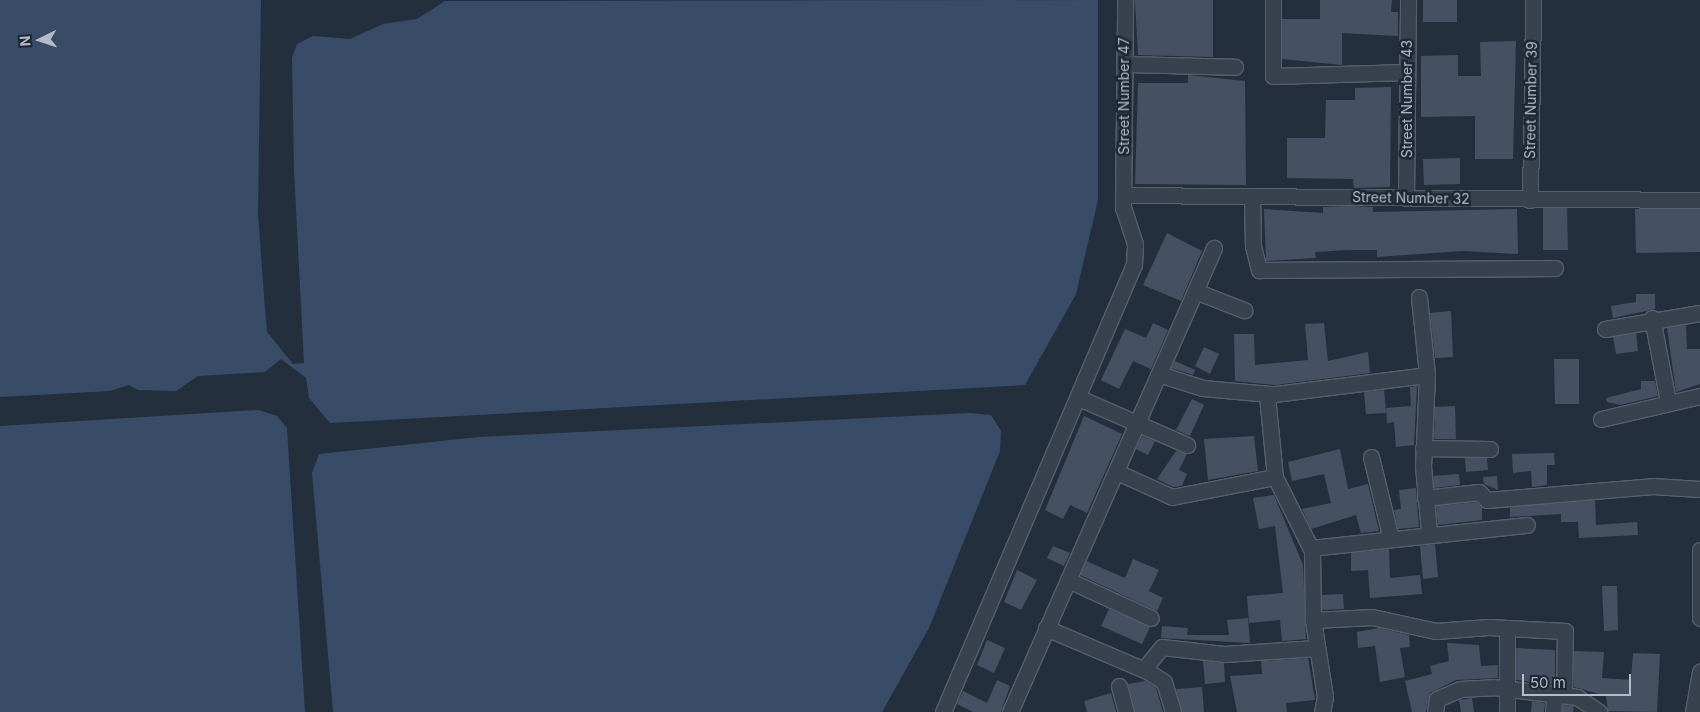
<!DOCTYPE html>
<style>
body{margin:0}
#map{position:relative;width:1700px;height:712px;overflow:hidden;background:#242f3e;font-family:Inter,sans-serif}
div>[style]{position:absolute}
.water>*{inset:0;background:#394c67}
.building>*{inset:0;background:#455162}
.roads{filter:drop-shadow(1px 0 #565f6c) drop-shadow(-1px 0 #565f6c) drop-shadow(0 1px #565f6c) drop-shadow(0 -1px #565f6c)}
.minor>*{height:15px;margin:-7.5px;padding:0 7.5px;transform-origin:7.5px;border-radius:7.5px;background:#38414e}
span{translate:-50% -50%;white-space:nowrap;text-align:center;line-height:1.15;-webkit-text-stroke:5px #1d2633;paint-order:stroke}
.street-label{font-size:14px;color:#b4bcc9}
.north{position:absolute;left:15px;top:15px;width:50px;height:50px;-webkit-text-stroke:4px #1d2633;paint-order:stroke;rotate:266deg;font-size:14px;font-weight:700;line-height:20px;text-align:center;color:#b4bcc9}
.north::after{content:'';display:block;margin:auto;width:18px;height:22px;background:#b4bcc9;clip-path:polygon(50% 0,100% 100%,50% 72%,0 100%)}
.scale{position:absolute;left:1522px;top:674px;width:109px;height:22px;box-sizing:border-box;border:2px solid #b4bcc9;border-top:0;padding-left:6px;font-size:15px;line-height:18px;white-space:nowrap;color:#b4bcc9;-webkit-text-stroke:4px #1d2633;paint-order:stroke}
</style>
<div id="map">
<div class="water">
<i style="clip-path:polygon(0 0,261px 0,258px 213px,264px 296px,267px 332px,293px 364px,304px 363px,294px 171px,292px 58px,297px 44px,313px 36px,350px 39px,383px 24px,417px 19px,445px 1px,1098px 0,1098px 200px,1076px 294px,1025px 385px,330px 423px,309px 398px,306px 378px,281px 359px,265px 372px,198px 376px,176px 391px,138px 390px,129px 385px,110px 391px,0 397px)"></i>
<i style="clip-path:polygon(258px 410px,277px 416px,287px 428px,305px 712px,0 712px,0 426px)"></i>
<i style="clip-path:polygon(970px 413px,991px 415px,1001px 431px,1000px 451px,929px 628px,882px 712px,333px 712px,312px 473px,319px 454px,479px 437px)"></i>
</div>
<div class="building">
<i style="clip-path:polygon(1135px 0,1213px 0,1213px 57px,1138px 55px)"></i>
<i style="clip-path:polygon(1320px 0,1392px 0,1391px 12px,1398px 12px,1398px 36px,1342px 33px,1342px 65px,1282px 59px,1282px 19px,1320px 19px)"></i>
<i style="clip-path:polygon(1423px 0,1457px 0,1457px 22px,1423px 22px)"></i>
<i style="clip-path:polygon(1516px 41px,1513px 159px,1475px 159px,1475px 116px,1421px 117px,1421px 56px,1458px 55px,1458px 76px,1481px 76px,1480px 42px)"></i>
<i style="clip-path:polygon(1188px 75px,1245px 81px,1246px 185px,1135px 184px,1138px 83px,1188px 83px)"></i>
<i style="clip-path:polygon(1391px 87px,1390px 187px,1354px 188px,1353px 179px,1287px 178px,1287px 138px,1325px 138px,1326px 100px,1355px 100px,1355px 88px)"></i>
<i style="clip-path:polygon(1460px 158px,1460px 184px,1424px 185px,1423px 159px)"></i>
<i style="clip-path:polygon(1349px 206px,1373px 207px,1373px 212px,1517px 209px,1518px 254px,1462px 251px,1377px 257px,1377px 250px,1348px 250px,1315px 252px,1316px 258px,1266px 261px,1264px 209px,1323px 213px,1323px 207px)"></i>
<i style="clip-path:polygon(1543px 208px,1567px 208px,1568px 250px,1543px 250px)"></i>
<i style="clip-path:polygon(1635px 209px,1700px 209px,1700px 252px,1636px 253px)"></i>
<i style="clip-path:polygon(1167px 233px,1202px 251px,1181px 301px,1143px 285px)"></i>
<i style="clip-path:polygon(1636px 294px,1655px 294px,1655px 309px,1613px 318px,1611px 306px,1636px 302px)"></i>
<i style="clip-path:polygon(1451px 311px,1453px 357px,1435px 358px,1430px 313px)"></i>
<i style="clip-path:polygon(1153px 323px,1168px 330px,1151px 369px,1133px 361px,1119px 389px,1101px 380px,1125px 329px,1146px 338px)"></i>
<i style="clip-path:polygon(1324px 323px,1328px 361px,1368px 352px,1370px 373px,1275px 385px,1235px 381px,1234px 334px,1254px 334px,1255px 365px,1308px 360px,1305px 324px)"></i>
<i style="clip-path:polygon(1686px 325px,1687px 349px,1700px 349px,1700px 384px,1676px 392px,1667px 328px)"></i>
<i style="clip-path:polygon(1636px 333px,1638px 351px,1616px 354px,1613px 337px)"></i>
<i style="clip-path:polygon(1204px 347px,1219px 354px,1210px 374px,1195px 366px)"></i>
<i style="clip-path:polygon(1554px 359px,1579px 359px,1579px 404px,1555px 404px)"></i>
<i style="clip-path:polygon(1175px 361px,1195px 370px,1193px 375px,1171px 368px)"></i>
<i style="clip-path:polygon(1641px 381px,1655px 381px,1658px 396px,1620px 405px,1607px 402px,1606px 398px,1641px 389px)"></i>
<i style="clip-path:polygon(1417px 386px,1414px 445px,1396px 447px,1394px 422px,1387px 423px,1386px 408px,1411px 406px,1410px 387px)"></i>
<i style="clip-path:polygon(1384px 390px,1386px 413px,1366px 414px,1364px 392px)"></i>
<i style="clip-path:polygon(1192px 399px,1204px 405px,1190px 436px,1176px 430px)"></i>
<i style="clip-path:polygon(1455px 406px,1456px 439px,1434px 439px,1435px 407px)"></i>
<i style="clip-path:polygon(1084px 416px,1122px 434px,1087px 513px,1070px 505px,1063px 519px,1045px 510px)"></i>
<i style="clip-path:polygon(1142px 436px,1155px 441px,1148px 455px,1136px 449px)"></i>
<i style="clip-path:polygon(1254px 436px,1258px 471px,1208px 480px,1204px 439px)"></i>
<i style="clip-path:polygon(1340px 449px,1348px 489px,1368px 484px,1379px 531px,1361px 533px,1356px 515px,1311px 529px,1302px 509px,1331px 503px,1324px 474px,1292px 481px,1288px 462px)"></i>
<i style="clip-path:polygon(1176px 451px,1187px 454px,1179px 470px,1187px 474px,1182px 486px,1173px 487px,1157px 479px)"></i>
<i style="clip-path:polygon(1554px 453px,1555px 465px,1547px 465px,1547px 485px,1532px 487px,1531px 471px,1513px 473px,1512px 454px)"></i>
<i style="clip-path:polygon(1465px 458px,1487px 458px,1488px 470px,1466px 472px)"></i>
<i style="clip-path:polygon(1459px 474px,1460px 485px,1434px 488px,1433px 476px)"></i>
<i style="clip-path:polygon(1497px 476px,1498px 490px,1484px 484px,1483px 477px)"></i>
<i style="clip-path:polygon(1416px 488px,1419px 527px,1398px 529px,1394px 510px,1401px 509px,1399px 490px)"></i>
<i style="clip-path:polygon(1274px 495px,1303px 565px,1306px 639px,1282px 641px,1280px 620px,1249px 623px,1247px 596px,1283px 593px,1275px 526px,1259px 529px,1253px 498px)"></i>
<i style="clip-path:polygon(1595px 500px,1596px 525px,1637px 522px,1638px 535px,1579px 538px,1578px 522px,1561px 522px,1561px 514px,1510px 517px,1510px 507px)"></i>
<i style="clip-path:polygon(1476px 502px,1482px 507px,1482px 520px,1438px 525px,1436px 506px)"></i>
<i style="clip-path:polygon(1435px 544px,1438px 577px,1423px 579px,1420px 546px)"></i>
<i style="clip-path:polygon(1053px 546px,1070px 553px,1064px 566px,1047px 558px)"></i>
<i style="clip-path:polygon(1389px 549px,1390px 578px,1420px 575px,1422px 594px,1370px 598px,1368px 570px,1351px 571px,1351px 553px)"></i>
<i style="clip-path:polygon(1133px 559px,1159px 570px,1149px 591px,1163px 598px,1157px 611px,1080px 575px,1086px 561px,1125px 578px)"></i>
<i style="clip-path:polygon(1017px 570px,1037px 580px,1021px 610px,1004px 602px)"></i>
<i style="clip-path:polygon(1602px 586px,1617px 586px,1618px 630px,1604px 631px)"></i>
<i style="clip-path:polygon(1343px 594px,1344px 609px,1322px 610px,1322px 595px)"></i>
<i style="clip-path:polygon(1109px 609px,1150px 627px,1142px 644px,1101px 626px)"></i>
<i style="clip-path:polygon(1248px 618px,1250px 643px,1161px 638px,1162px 626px,1188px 628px,1187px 635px,1229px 635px,1227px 620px)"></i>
<i style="clip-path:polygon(1379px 628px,1409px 635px,1410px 647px,1400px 648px,1405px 677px,1380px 682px,1375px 646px,1358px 648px,1357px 632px)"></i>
<i style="clip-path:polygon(987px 640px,1005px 648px,994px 673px,977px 665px)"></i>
<i style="clip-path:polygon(1447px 643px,1479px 645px,1481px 666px,1498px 665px,1498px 678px,1456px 680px,1430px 693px,1426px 712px,1412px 712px,1405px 681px,1432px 674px,1430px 666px,1449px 661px)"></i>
<i style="clip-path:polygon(1516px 648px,1555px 650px,1555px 685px,1516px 680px)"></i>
<i style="clip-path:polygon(1574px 651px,1604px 652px,1602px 678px,1631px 680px,1633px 653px,1660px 654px,1657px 712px,1608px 711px,1606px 696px,1574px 687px)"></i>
<i style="clip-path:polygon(1308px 658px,1315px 700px,1286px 703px,1287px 712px,1237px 712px,1230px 676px,1262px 674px,1261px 661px)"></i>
<i style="clip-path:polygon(1203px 661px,1224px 663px,1225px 682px,1205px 684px)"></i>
<i style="clip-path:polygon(997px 680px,1010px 686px,1001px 712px,973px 712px,957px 704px,963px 691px,987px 703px)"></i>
<i style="clip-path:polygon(1146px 681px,1156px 688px,1163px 712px,1135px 712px,1128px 684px)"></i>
<i style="clip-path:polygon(1202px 687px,1204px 712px,1182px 712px,1176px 689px)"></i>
<i style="clip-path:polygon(1111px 693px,1116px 712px,1087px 712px,1084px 701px)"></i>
<i style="clip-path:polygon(1472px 698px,1474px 712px,1461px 712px,1459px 700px)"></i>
<i style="clip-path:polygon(1532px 701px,1545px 703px,1544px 712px,1531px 712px)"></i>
<i style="clip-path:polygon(1563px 705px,1574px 706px,1573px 712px,1562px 712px)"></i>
</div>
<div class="roads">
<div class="minor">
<i style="left:1273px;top:0;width:76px;rotate:90deg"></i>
<i style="left:1273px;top:76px;width:134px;rotate:-1.7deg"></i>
<i style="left:1124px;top:64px;width:111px;rotate:1.5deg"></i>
<i style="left:1123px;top:195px;width:577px;rotate:0.5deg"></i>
<i style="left:1252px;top:196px;width:50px;rotate:88.9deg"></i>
<i style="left:1253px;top:246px;width:25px;rotate:76deg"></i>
<i style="left:1259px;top:270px;width:296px;rotate:-0.4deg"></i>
<i style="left:1406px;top:198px;width:198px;rotate:-89.4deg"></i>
<i style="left:1530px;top:200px;width:200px;rotate:-89.1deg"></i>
<i style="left:1195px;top:291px;width:53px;rotate:21.2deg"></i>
<i style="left:1419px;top:297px;width:78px;rotate:84.1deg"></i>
<i style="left:1427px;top:375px;width:91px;rotate:92.5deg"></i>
<i style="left:1423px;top:466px;width:66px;rotate:84.8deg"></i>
<i style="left:1652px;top:318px;width:85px;rotate:79.1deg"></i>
<i style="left:1605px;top:329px;width:96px;rotate:-9.6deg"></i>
<i style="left:1159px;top:374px;width:46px;rotate:17.7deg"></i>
<i style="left:1203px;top:388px;width:67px;rotate:5.1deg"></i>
<i style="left:1079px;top:398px;width:118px;rotate:23.5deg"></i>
<i style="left:1601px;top:419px;width:102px;rotate:-13.1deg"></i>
<i style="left:1423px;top:448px;width:67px;rotate:0.9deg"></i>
<i style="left:1371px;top:457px;width:84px;rotate:76.3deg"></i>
<i style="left:1117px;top:472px;width:60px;rotate:24.4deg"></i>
<i style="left:1172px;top:497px;width:105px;rotate:-11deg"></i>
<i style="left:1275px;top:477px;width:83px;rotate:63.4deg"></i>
<i style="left:1312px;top:551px;width:69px;rotate:89.2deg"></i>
<i style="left:1313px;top:620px;width:78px;rotate:81.1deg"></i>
<i style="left:1325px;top:697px;width:15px;rotate:101deg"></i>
<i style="left:1275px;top:477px;width:82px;rotate:-95.6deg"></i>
<i style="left:1267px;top:395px;width:161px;rotate:-7.1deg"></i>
<i style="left:1425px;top:498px;width:54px;rotate:-6.3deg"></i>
<i style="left:1479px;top:492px;width:11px;rotate:45deg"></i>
<i style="left:1487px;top:500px;width:166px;rotate:-4.8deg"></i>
<i style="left:1652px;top:486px;width:48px;rotate:3.6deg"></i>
<i style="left:1311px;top:548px;width:217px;rotate:-6.1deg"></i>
<i style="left:1700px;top:550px;width:68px;rotate:90deg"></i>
<i style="left:1068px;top:580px;width:91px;rotate:24.6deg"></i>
<i style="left:1313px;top:620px;width:59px;rotate:-2.9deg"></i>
<i style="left:1372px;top:617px;width:66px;rotate:12.3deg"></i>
<i style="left:1436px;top:631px;width:52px;rotate:-4.4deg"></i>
<i style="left:1488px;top:627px;width:77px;rotate:3deg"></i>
<i style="left:1565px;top:631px;width:64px;rotate:90.9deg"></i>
<i style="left:1046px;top:628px;width:112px;rotate:23.1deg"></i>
<i style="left:1149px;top:672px;width:18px;rotate:34deg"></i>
<i style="left:1164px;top:682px;width:31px;rotate:73deg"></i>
<i style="left:1507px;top:628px;width:84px;rotate:90deg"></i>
<i style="left:1144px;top:669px;width:28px;rotate:-51deg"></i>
<i style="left:1162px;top:647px;width:62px;rotate:6.4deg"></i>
<i style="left:1224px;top:654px;width:93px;rotate:-3.7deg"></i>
<i style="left:1119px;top:686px;width:27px;rotate:75deg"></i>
<i style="left:943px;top:712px;width:486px;rotate:-66.9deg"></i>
<i style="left:1134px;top:265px;width:21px;rotate:-87deg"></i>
<i style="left:1135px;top:244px;width:38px;rotate:-108deg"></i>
<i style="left:1123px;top:208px;width:208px;rotate:-89.4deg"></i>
<i style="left:1010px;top:712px;width:507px;rotate:-66.27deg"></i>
<i style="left:1435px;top:712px;width:13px;rotate:-81deg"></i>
<i style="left:1437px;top:699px;width:25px;rotate:-23deg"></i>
<i style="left:1460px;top:689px;width:33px;rotate:-3deg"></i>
<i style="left:1493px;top:687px;width:85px;rotate:6.8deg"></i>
<i style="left:1577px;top:697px;width:27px;rotate:34deg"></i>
<i style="left:1553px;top:712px;width:18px;rotate:-84deg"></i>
<i style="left:1693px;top:712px;width:41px;rotate:-80.1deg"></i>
</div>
</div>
<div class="street-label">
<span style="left:1124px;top:96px;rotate:-90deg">Street Number 47</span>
<span style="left:1407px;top:99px;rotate:-90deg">Street Number 43</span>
<span style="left:1531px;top:100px;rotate:-89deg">Street Number 39</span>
<span style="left:1411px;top:198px;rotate:1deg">Street Number 32</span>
</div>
<div class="north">N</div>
<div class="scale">50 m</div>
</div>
